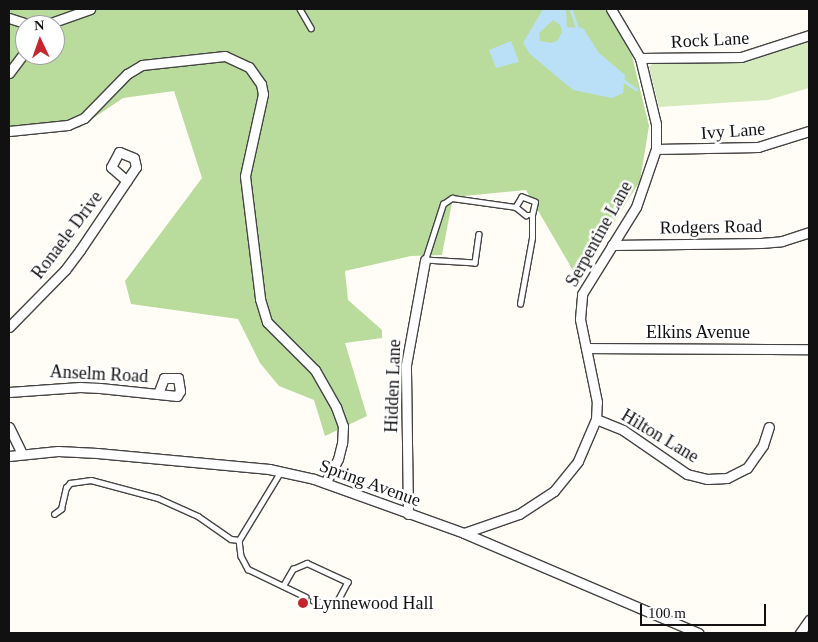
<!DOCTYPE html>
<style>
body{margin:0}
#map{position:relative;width:818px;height:642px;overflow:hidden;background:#fffdf5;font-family:Georgia,serif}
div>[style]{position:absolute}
.green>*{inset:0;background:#d5ebbd}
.forest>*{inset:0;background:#b9dc9c}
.water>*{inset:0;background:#b9e0f7}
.stream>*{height:2.5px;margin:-1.25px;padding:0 1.25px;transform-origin:1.25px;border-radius:1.25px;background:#b9e0f7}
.roads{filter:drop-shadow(1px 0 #444) drop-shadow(-1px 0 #444) drop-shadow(0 1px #444) drop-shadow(0 -1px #444)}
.service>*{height:4.5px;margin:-2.25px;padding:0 2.25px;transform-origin:2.25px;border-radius:2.25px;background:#fff}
.minor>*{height:9px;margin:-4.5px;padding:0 4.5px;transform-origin:4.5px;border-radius:4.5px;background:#fff}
.dots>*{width:14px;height:14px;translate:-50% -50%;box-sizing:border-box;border:2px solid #fff;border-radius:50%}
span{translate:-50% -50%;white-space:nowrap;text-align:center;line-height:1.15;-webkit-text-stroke:5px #fff;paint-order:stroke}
.street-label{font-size:18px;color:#111}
.poi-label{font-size:18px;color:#111}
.left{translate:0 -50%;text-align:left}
.frame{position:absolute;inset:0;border:10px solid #111;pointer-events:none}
.north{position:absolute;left:15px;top:15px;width:50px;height:50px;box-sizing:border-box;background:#fff;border:1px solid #a0a0a0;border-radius:50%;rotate:357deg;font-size:14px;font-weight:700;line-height:20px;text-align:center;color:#111}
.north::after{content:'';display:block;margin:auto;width:18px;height:22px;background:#c4262e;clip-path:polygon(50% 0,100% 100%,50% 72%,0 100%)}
.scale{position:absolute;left:640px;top:604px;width:126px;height:22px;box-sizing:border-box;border:2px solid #111;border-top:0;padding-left:6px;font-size:15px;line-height:18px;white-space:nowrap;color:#111;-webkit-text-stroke:4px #fff;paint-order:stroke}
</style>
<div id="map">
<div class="green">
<i style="clip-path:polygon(809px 37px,809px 88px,768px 100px,659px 107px,649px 67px,653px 63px,737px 61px)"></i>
</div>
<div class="forest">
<i style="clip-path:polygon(evenodd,9px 9px,606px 9px,632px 56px,649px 126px,640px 181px,578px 279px,526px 190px,453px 197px,442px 255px,411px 256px,345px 271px,348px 300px,382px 330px,382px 338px,345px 343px,367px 416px,325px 436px,314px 400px,279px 386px,260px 363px,238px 319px,131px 304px,125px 281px,202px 178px,174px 91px,123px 98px,79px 128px,9px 129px,9px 9px,25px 25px,55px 25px,55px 55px,25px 55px,25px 25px)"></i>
</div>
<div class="water">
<i style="clip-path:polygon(evenodd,543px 9px,566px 9px,567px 27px,583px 28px,599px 53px,625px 75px,623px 93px,612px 98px,573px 90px,530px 54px,523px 43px,543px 9px,553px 20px,560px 25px,562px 32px,558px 40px,552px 43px,540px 41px,539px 33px,553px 20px)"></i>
<i style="clip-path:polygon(511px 41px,519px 62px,496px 68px,489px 50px)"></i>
</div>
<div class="stream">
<i style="left:571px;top:9px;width:24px;rotate:71deg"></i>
<i style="left:623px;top:80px;width:16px;rotate:35deg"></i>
</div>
<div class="roads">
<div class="service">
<i style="left:300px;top:9px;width:22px;rotate:60deg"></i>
<i style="left:479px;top:234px;width:29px;rotate:98deg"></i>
<i style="left:475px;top:263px;width:50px;rotate:-176.6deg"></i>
<i style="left:425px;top:260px;width:59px;rotate:-72.2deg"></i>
<i style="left:443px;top:204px;width:11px;rotate:-34deg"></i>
<i style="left:452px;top:198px;width:65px;rotate:8deg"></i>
<i style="left:516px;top:207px;width:13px;rotate:39deg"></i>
<i style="left:526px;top:215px;width:6px"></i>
<i style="left:532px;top:215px;width:13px;rotate:-77deg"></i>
<i style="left:535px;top:202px;width:14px;rotate:-159deg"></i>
<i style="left:522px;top:197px;width:12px;rotate:121deg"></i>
<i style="left:520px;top:304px;width:67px;rotate:-79.7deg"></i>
<i style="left:532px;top:238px;width:23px;rotate:-90deg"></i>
<i style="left:54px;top:514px;width:9px;rotate:-36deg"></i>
<i style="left:61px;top:509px;width:22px;rotate:-77deg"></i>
<i style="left:66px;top:488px;width:6px;rotate:-51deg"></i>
<i style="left:70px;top:483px;width:21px;rotate:-8deg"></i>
<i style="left:91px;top:480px;width:69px;rotate:15deg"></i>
<i style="left:158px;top:498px;width:44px;rotate:24.2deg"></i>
<i style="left:198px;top:516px;width:40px;rotate:34.9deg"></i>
<i style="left:231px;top:539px;width:8px;rotate:7deg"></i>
<i style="left:239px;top:540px;width:81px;rotate:-58.7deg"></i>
<i style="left:239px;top:540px;width:16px;rotate:83deg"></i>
<i style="left:241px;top:556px;width:15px;rotate:62deg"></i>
<i style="left:248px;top:569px;width:64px;rotate:25.8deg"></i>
<i style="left:283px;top:586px;width:20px;rotate:-60deg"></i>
<i style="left:293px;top:569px;width:15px;rotate:-23deg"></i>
<i style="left:307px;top:563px;width:45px;rotate:24.9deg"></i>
<i style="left:348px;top:582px;width:26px;rotate:118deg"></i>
<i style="left:336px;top:605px;width:23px;rotate:-170deg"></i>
</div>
<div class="minor">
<i style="left:9px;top:18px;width:22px;rotate:18deg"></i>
<i style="left:45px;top:25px;width:48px;rotate:-19.6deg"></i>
<i style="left:640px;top:58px;width:101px;rotate:-0.6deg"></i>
<i style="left:741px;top:57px;width:71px;rotate:-17.9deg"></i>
<i style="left:9px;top:73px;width:26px;rotate:-53deg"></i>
<i style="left:9px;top:131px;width:59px;rotate:-5.8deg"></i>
<i style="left:68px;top:125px;width:17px;rotate:-24deg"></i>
<i style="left:84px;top:118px;width:62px;rotate:-45.7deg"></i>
<i style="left:127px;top:74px;width:17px;rotate:-31deg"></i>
<i style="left:142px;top:65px;width:83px;rotate:-6.2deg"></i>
<i style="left:225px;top:56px;width:26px;rotate:25deg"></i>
<i style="left:249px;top:67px;width:21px;rotate:55deg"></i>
<i style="left:261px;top:84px;width:10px;rotate:79deg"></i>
<i style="left:263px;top:94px;width:84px;rotate:102.4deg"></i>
<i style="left:245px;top:176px;width:124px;rotate:83deg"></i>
<i style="left:260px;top:299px;width:24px;rotate:73deg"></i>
<i style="left:267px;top:322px;width:68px;rotate:45deg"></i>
<i style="left:315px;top:370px;width:43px;rotate:60.4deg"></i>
<i style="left:336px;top:407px;width:20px;rotate:70deg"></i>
<i style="left:343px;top:426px;width:17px;rotate:93deg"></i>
<i style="left:342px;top:443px;width:16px;rotate:104deg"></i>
<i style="left:338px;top:459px;width:27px;rotate:118deg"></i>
<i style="left:656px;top:149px;width:102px;rotate:-1.1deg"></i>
<i style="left:758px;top:147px;width:53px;rotate:-17.4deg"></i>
<i style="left:612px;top:245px;width:149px;rotate:-0.8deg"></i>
<i style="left:761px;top:243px;width:21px;rotate:-5deg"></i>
<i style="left:782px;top:241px;width:28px;rotate:-18deg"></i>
<i style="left:9px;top:327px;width:80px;rotate:-45.5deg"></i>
<i style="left:65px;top:270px;width:25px;rotate:-53deg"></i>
<i style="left:80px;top:250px;width:100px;rotate:-56deg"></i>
<i style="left:136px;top:167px;width:9px;rotate:-103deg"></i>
<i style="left:134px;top:158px;width:16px;rotate:-158deg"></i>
<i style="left:119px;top:152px;width:17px;rotate:118deg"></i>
<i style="left:111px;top:167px;width:21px;rotate:41deg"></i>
<i style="left:586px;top:348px;width:223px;rotate:0.3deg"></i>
<i style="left:9px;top:392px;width:71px;rotate:-4deg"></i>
<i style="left:80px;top:387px;width:20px;rotate:3deg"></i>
<i style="left:100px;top:388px;width:58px;rotate:5.9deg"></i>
<i style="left:158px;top:394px;width:19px;rotate:6deg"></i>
<i style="left:177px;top:396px;width:6px;rotate:-59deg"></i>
<i style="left:180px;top:391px;width:13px;rotate:-99deg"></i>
<i style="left:178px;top:378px;width:14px;rotate:180deg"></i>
<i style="left:164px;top:378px;width:17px;rotate:111deg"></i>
<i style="left:596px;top:419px;width:29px;rotate:22deg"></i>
<i style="left:623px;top:430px;width:78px;rotate:34.5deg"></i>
<i style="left:687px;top:474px;width:21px;rotate:14deg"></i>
<i style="left:707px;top:479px;width:20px;rotate:-3deg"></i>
<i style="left:727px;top:478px;width:22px;rotate:-27deg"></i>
<i style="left:747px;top:468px;width:28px;rotate:-55deg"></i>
<i style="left:763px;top:445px;width:19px;rotate:-72deg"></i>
<i style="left:9px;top:427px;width:30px;rotate:64deg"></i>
<i style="left:9px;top:456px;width:49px;rotate:-5.8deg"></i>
<i style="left:58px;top:451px;width:39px;rotate:3deg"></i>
<i style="left:97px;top:453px;width:173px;rotate:5.3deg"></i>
<i style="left:269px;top:469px;width:46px;rotate:12.5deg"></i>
<i style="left:314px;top:479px;width:159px;rotate:19.8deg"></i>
<i style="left:464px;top:533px;width:255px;rotate:23.1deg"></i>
<i style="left:408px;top:514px;width:149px;rotate:-90.8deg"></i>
<i style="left:406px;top:365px;width:107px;rotate:-79.7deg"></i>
<i style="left:464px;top:533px;width:58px;rotate:-19.1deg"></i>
<i style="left:519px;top:514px;width:42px;rotate:-33.3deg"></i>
<i style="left:554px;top:491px;width:38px;rotate:-51deg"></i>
<i style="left:578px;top:461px;width:46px;rotate:-66.8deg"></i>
<i style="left:596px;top:419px;width:17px;rotate:-87deg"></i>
<i style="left:597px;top:402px;width:85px;rotate:-101.6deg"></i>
<i style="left:580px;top:319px;width:25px;rotate:-85deg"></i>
<i style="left:582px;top:294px;width:102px;rotate:-58.2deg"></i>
<i style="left:636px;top:207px;width:61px;rotate:-71deg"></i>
<i style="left:656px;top:149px;width:25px;rotate:-90deg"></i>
<i style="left:656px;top:124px;width:68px;rotate:-103.6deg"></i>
<i style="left:640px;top:58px;width:57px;rotate:-120.6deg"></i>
<i style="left:800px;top:633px;width:16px;rotate:-55deg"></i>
</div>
</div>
<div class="dots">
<i style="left:303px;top:603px;background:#c4262e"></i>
</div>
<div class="street-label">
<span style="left:710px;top:40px;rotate:-3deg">Rock Lane</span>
<span style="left:733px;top:131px;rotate:-4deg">Ivy Lane</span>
<span style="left:711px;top:227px;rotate:-1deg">Rodgers Road</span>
<span style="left:599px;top:234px;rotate:-61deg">Serpentine Lane</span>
<span style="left:67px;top:235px;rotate:-53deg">Ronaele Drive</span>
<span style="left:698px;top:332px">Elkins Avenue</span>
<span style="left:99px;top:374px;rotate:3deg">Anselm Road</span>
<span style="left:393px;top:386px;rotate:-88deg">Hidden Lane</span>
<span style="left:660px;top:436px;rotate:31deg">Hilton Lane</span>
<span style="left:370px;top:483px;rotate:20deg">Spring Avenue</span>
</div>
<div class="poi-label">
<span class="left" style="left:313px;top:603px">Lynnewood Hall</span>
</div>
<div class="frame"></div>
<div class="north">N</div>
<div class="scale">100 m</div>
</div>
